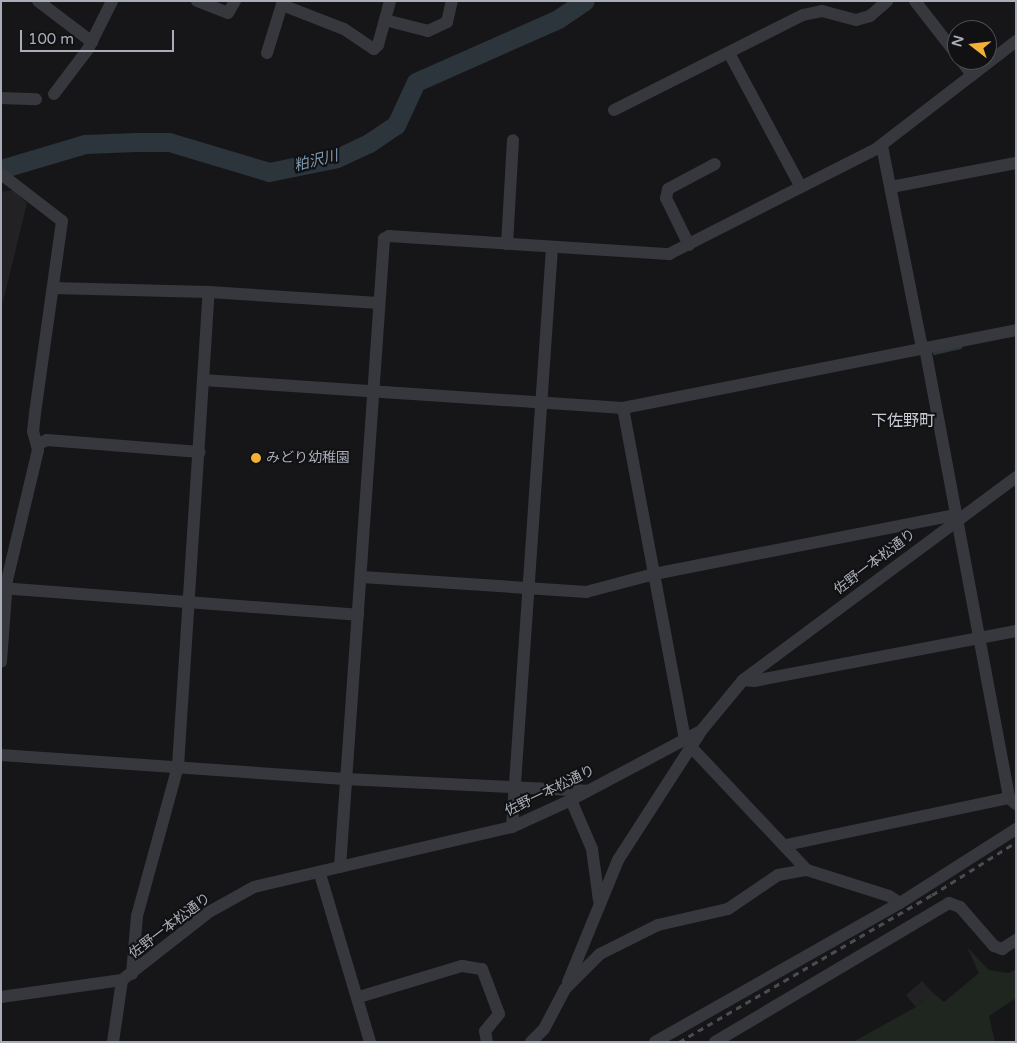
<!DOCTYPE html>
<meta charset="utf-8">
<style>
body{margin:0}
#map{position:relative;width:1017px;height:1043px;overflow:hidden;background:#161618;font-family:"Varela Round","Noto Sans JP",sans-serif}
div>[style]{position:absolute}
.built>*{inset:0;background:#222225}
.green>*{inset:0;background:#1e261f}
.stream>*{height:3px;margin:-1.5px;padding:0 1.5px;transform-origin:1.5px;border-radius:1.5px;background:#2c353c}
.river>*{height:19px;margin:-9.5px;padding:0 9.5px;transform-origin:9.5px;border-radius:9.5px;background:#2c353c}
.minor>*{height:12px;margin:-6px;padding:0 6px;transform-origin:6px;border-radius:6px;background:#37383d}
.rail>*{height:3px;margin-top:-1.5px;transform-origin:0;background:repeating-linear-gradient(90deg,#4a4c52 0 6px,transparent 0 11px)}
.dots>*{width:14px;height:14px;translate:-50% -50%;box-sizing:border-box;border:2px solid #111113;border-radius:50%}
span{translate:-50% -50%;white-space:nowrap;text-align:center;line-height:1.15;-webkit-text-stroke:4px #111113;paint-order:stroke}
.poi-label{font-size:14px;color:#a8adb8}
.left{translate:0 -50%;text-align:left}
.street-label{font-size:14px;color:#a8adb8}
.water-label{font-size:15px;color:#7f9bb3;font-style:italic}
.quarter-label{font-size:16px;color:#c9ccd4}
.frame{position:absolute;inset:0;border:2px solid #a8adb8;pointer-events:none}
.north{position:absolute;left:947px;top:20px;width:50px;height:50px;box-sizing:border-box;background:#111113;border:1px solid #4d4f55;border-radius:50%;rotate:286deg;font-size:14px;font-weight:700;line-height:20px;text-align:center;color:#a8adb8}
.north::after{content:'';display:block;margin:auto;width:18px;height:22px;background:#f2b134;clip-path:polygon(50% 0,100% 100%,50% 72%,0 100%)}
.scale{position:absolute;left:20px;top:30px;width:154px;height:22px;box-sizing:border-box;border:2px solid #a8adb8;border-top:0;padding-left:6px;font-size:15px;line-height:18px;white-space:nowrap;color:#a8adb8;-webkit-text-stroke:4px #111113;paint-order:stroke}
</style>
<div id="map">
<div class="built">
<i style="clip-path:polygon(13px 190px,27px 203px,1px 310px,1px 192px)"></i>
<i style="clip-path:polygon(922px 981px,932px 992px,916px 1007px,906px 995px)"></i>
</div>
<div class="green">
<i style="clip-path:polygon(967px 947px,989px 970px,1008px 973px,1016px 970px,1016px 998px,989px 1016px,995px 1042px,853px 1042px,916px 1007px,932px 992px,944px 1002px,979px 973px)"></i>
</div>
<div class="stream">
<i style="left:934px;top:353px;width:27px;rotate:-13deg"></i>
</div>
<div class="river">
<i style="left:1px;top:169px;width:88px;rotate:-16.6deg"></i>
<i style="left:85px;top:144px;width:51px;rotate:-2.2deg"></i>
<i style="left:136px;top:142px;width:33px"></i>
<i style="left:169px;top:142px;width:104px;rotate:16.7deg"></i>
<i style="left:269px;top:172px;width:69px;rotate:-11.6deg"></i>
<i style="left:337px;top:158px;width:35px;rotate:-25deg"></i>
<i style="left:369px;top:143px;width:32px;rotate:-34deg"></i>
<i style="left:396px;top:125px;width:47px;rotate:-65.1deg"></i>
<i style="left:416px;top:82px;width:155px;rotate:-23.9deg"></i>
<i style="left:558px;top:19px;width:32px;rotate:-34deg"></i>
</div>
<div class="minor">
<i style="left:38px;top:1px;width:68px;rotate:37.2deg"></i>
<i style="left:197px;top:1px;width:33px;rotate:21deg"></i>
<i style="left:228px;top:13px;width:14px;rotate:-60deg"></i>
<i style="left:915px;top:1px;width:68px;rotate:52.1deg"></i>
<i style="left:282px;top:5px;width:66px;rotate:21.2deg"></i>
<i style="left:344px;top:29px;width:36px;rotate:34deg"></i>
<i style="left:374px;top:49px;width:6px;rotate:-45deg"></i>
<i style="left:378px;top:45px;width:46px;rotate:-74.7deg"></i>
<i style="left:385px;top:20px;width:44px;rotate:14.3deg"></i>
<i style="left:428px;top:31px;width:21px;rotate:-25deg"></i>
<i style="left:447px;top:22px;width:22px;rotate:-77deg"></i>
<i style="left:267px;top:53px;width:54px;rotate:-72.9deg"></i>
<i style="left:729px;top:53px;width:152px;rotate:61.8deg"></i>
<i style="left:961px;top:60px;width:19px;rotate:54deg"></i>
<i style="left:54px;top:94px;width:56px;rotate:-52.9deg"></i>
<i style="left:88px;top:49px;width:54px;rotate:-63.4deg"></i>
<i style="left:1px;top:98px;width:35px;rotate:2deg"></i>
<i style="left:614px;top:110px;width:212px;rotate:-26.7deg"></i>
<i style="left:803px;top:15px;width:19px;rotate:-12deg"></i>
<i style="left:822px;top:11px;width:35px;rotate:15deg"></i>
<i style="left:856px;top:20px;width:15px;rotate:-16deg"></i>
<i style="left:870px;top:16px;width:23px;rotate:-41deg"></i>
<i style="left:882px;top:146px;width:201px;rotate:78.8deg"></i>
<i style="left:921px;top:343px;width:6px;rotate:51deg"></i>
<i style="left:925px;top:348px;width:458px;rotate:79.4deg"></i>
<i style="left:1009px;top:798px;width:9px;rotate:41deg"></i>
<i style="left:1px;top:174px;width:77px;rotate:37.6deg"></i>
<i style="left:62px;top:221px;width:194px;rotate:98deg"></i>
<i style="left:35px;top:413px;width:18px;rotate:96deg"></i>
<i style="left:33px;top:431px;width:20px;rotate:75deg"></i>
<i style="left:38px;top:450px;width:134px;rotate:103.4deg"></i>
<i style="left:7px;top:580px;width:82px;rotate:94.2deg"></i>
<i style="left:891px;top:187px;width:127px;rotate:-10.9deg"></i>
<i style="left:507px;top:244px;width:104px;rotate:-86.7deg"></i>
<i style="left:689px;top:245px;width:52px;rotate:-116.1deg"></i>
<i style="left:666px;top:198px;width:9px;rotate:-77deg"></i>
<i style="left:668px;top:189px;width:53px;rotate:-28deg"></i>
<i style="left:53px;top:288px;width:156px;rotate:1.5deg"></i>
<i style="left:209px;top:292px;width:170px;rotate:3.7deg"></i>
<i style="left:203px;top:380px;width:421px;rotate:3.8deg"></i>
<i style="left:623px;top:408px;width:401px;rotate:-11.2deg"></i>
<i style="left:623px;top:408px;width:337px;rotate:79.4deg"></i>
<i style="left:38px;top:444px;width:10px;rotate:-24deg"></i>
<i style="left:47px;top:440px;width:153px;rotate:4.5deg"></i>
<i style="left:362px;top:577px;width:225px;rotate:3.8deg"></i>
<i style="left:586px;top:592px;width:70px;rotate:-14.8deg"></i>
<i style="left:654px;top:574px;width:306px;rotate:-11.1deg"></i>
<i style="left:1px;top:588px;width:358px;rotate:4.3deg"></i>
<i style="left:743px;top:680px;width:11px;rotate:5deg"></i>
<i style="left:754px;top:681px;width:267px;rotate:-10.8deg"></i>
<i style="left:692px;top:748px;width:168px;rotate:46.7deg"></i>
<i style="left:1px;top:755px;width:345px;rotate:4deg"></i>
<i style="left:345px;top:779px;width:242px;rotate:2.8deg"></i>
<i style="left:571px;top:800px;width:53px;rotate:66.8deg"></i>
<i style="left:592px;top:849px;width:52px;rotate:82.3deg"></i>
<i style="left:512px;top:827px;width:581px;rotate:-86.05deg"></i>
<i style="left:786px;top:845px;width:228px;rotate:-11.9deg"></i>
<i style="left:340px;top:867px;width:630px;rotate:-85.99deg"></i>
<i style="left:384px;top:239px;width:6px;rotate:-31deg"></i>
<i style="left:389px;top:236px;width:281px;rotate:3.7deg"></i>
<i style="left:669px;top:254px;width:232px;rotate:-26.9deg"></i>
<i style="left:876px;top:149px;width:177px;rotate:-37.6deg"></i>
<i style="left:320px;top:874px;width:175px;rotate:73.4deg"></i>
<i style="left:132px;top:974px;width:58px;rotate:-85.1deg"></i>
<i style="left:137px;top:916px;width:156px;rotate:-74.7deg"></i>
<i style="left:178px;top:766px;width:475px;rotate:-86.3deg"></i>
<i style="left:568px;top:982px;width:132px;rotate:-67.7deg"></i>
<i style="left:618px;top:860px;width:153px;rotate:-57.2deg"></i>
<i style="left:1px;top:997px;width:122px;rotate:-8deg"></i>
<i style="left:122px;top:980px;width:110px;rotate:-38deg"></i>
<i style="left:209px;top:912px;width:51px;rotate:-29.1deg"></i>
<i style="left:254px;top:887px;width:265px;rotate:-13.1deg"></i>
<i style="left:512px;top:827px;width:65px;rotate:-24.6deg"></i>
<i style="left:571px;top:800px;width:147px;rotate:-28deg"></i>
<i style="left:701px;top:731px;width:66px;rotate:-50.5deg"></i>
<i style="left:743px;top:680px;width:340px;rotate:-36.6deg"></i>
<i style="left:359px;top:997px;width:108px;rotate:-16.8deg"></i>
<i style="left:462px;top:966px;width:20px;rotate:9deg"></i>
<i style="left:482px;top:969px;width:48px;rotate:69.3deg"></i>
<i style="left:499px;top:1014px;width:22px;rotate:129deg"></i>
<i style="left:485px;top:1031px;width:11px;rotate:80deg"></i>
<i style="left:113px;top:1042px;width:63px;rotate:-81.7deg"></i>
<i style="left:531px;top:1042px;width:18px;rotate:-45deg"></i>
<i style="left:544px;top:1029px;width:45px;rotate:-62.3deg"></i>
<i style="left:565px;top:989px;width:49px;rotate:-45deg"></i>
<i style="left:600px;top:954px;width:65px;rotate:-26.6deg"></i>
<i style="left:658px;top:925px;width:72px;rotate:-12.9deg"></i>
<i style="left:728px;top:909px;width:60px;rotate:-34.2deg"></i>
<i style="left:778px;top:875px;width:29px;rotate:-10deg"></i>
<i style="left:807px;top:870px;width:86px;rotate:17.6deg"></i>
<i style="left:889px;top:896px;width:13px;rotate:32deg"></i>
<i style="left:655px;top:1042px;width:282px;rotate:-29.6deg"></i>
<i style="left:900px;top:903px;width:138px;rotate:-32.5deg"></i>
<i style="left:715px;top:1042px;width:272px;rotate:-30.7deg"></i>
<i style="left:949px;top:903px;width:12px;rotate:20deg"></i>
<i style="left:960px;top:907px;width:52px;rotate:48.9deg"></i>
<i style="left:994px;top:946px;width:9px;rotate:21deg"></i>
<i style="left:1002px;top:949px;width:17px;rotate:-33deg"></i>
</div>
<div class="rail">
<i style="left:679px;top:1042px;width:293px;rotate:-30.2deg"></i>
<i style="left:932px;top:895px;width:99px;rotate:-32.2deg"></i>
</div>
<div class="dots">
<i style="left:256px;top:458px;background:#f2b134"></i>
</div>
<div class="poi-label">
<span class="left" style="left:266px;top:458px">みどり幼稚園</span>
</div>
<div class="street-label">
<span style="left:875px;top:562px;rotate:-37deg">佐野一本松通り</span>
<span style="left:550px;top:791px;rotate:-26deg">佐野一本松通り</span>
<span style="left:170px;top:926px;rotate:-37deg">佐野一本松通り</span>
</div>
<div class="water-label">
<span style="left:316px;top:161px;rotate:-14deg">粕沢川</span>
</div>
<div class="quarter-label">
<span style="left:903px;top:421px">下佐野町</span>
</div>
<div class="frame"></div>
<div class="north">N</div>
<div class="scale">100 m</div>
</div>
